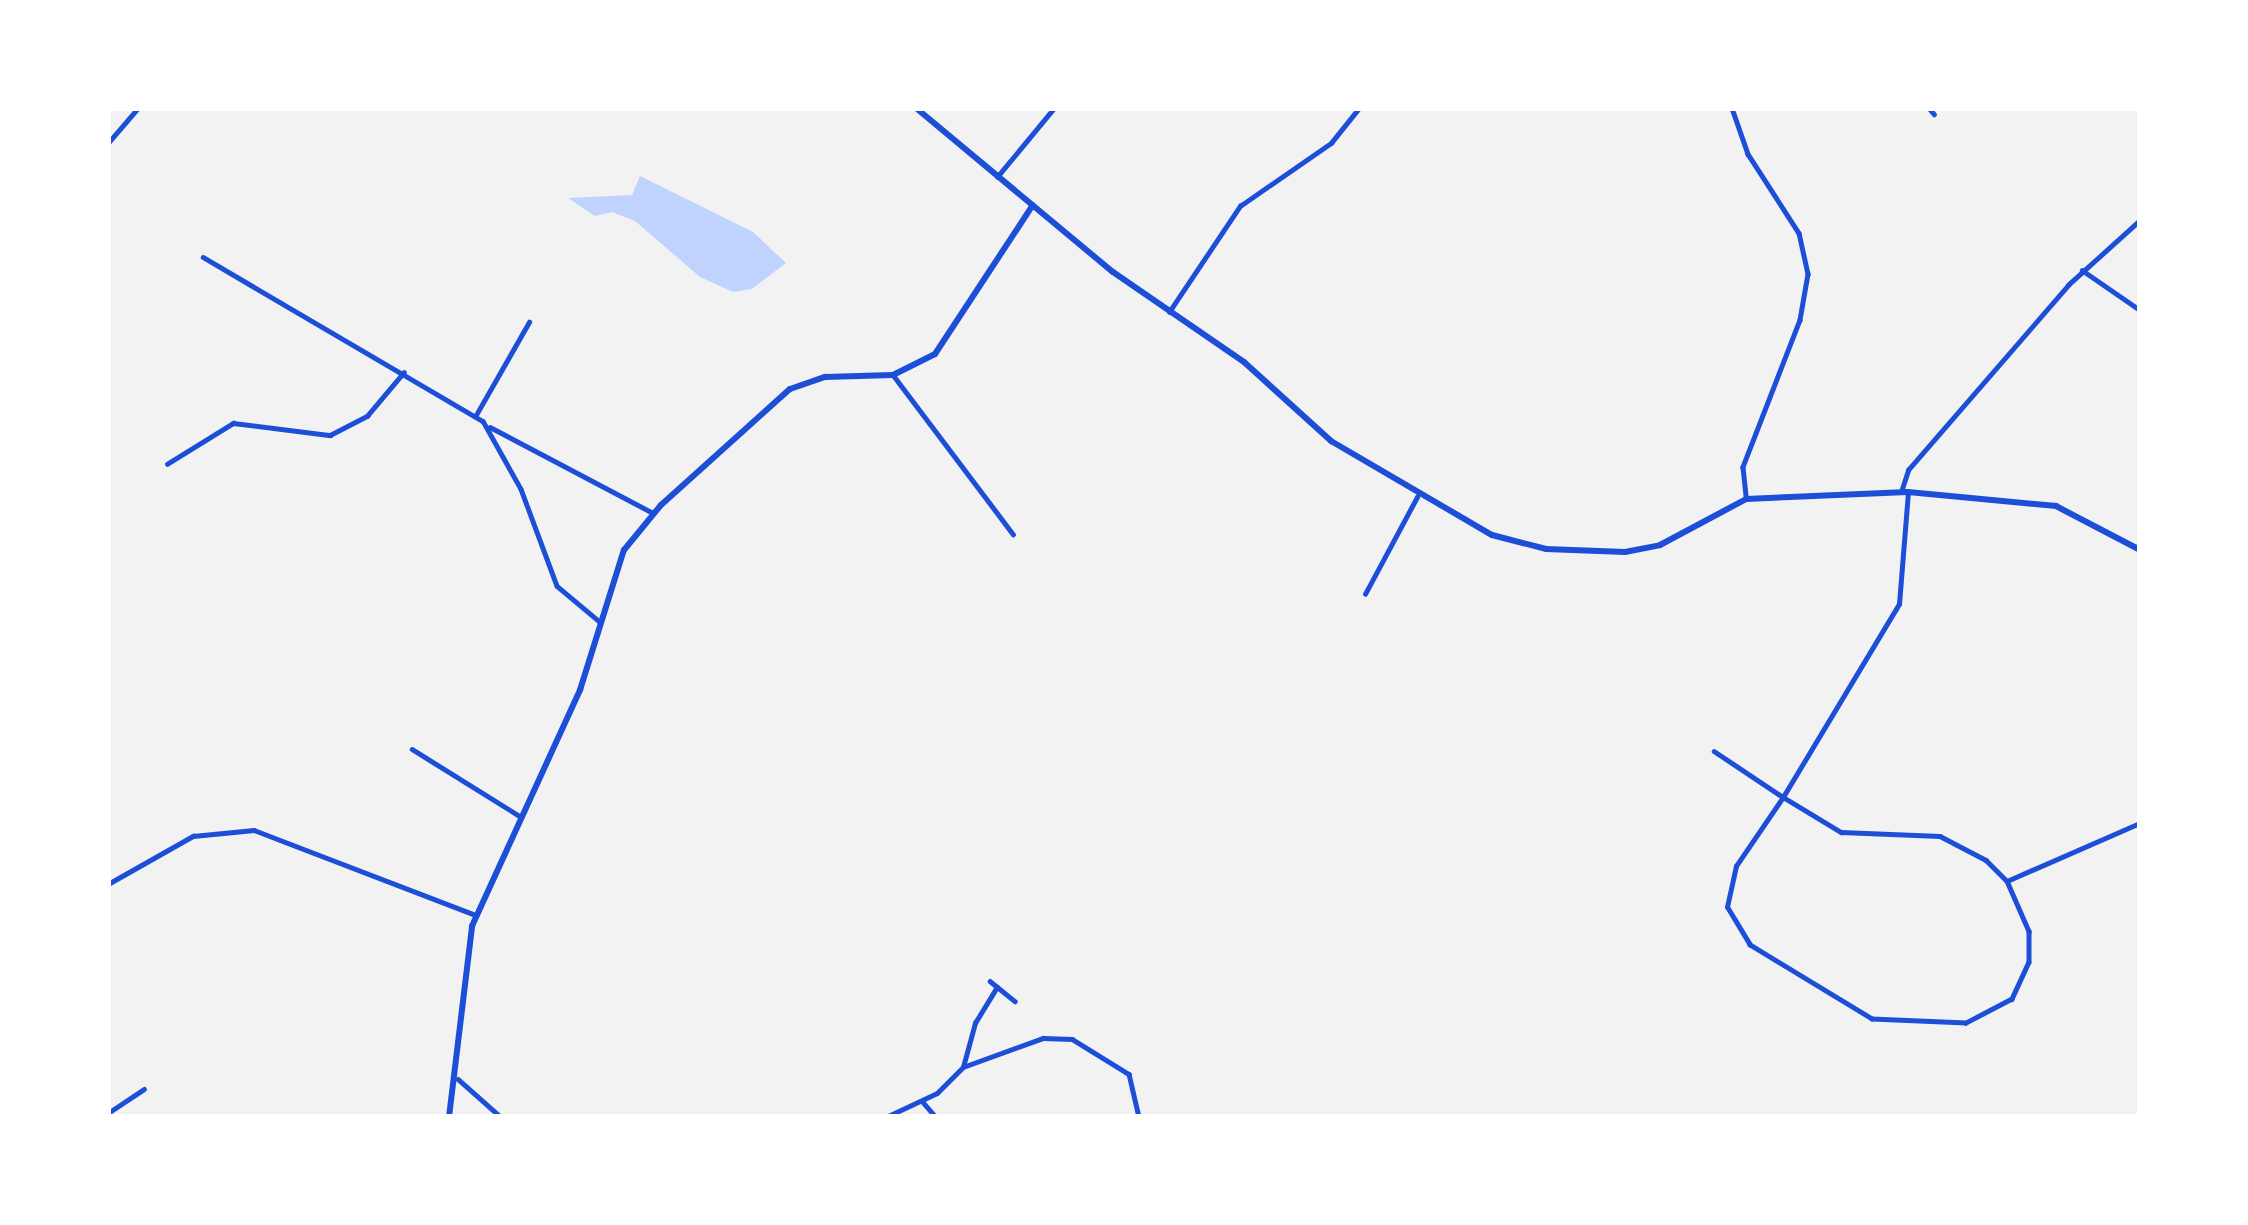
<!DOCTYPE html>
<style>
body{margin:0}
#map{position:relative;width:2248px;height:1225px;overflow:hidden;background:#f2f2f2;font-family:"Roboto Condensed",sans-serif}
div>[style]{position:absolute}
.water>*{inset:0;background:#bfd3fe}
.minor>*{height:4.5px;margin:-2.25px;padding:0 2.25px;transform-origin:2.25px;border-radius:2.25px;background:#1d4ed8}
.tertiary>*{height:6px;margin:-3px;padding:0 3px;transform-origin:3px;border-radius:3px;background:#1d4ed8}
span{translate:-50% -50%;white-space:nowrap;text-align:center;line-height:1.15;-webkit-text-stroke:9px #fff;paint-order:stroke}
.frame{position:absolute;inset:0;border:111px solid #fff;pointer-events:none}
</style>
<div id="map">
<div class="water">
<i style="clip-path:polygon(640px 176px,753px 232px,786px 263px,752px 289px,733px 292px,700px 277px,635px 221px,612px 212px,595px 216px,568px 198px,632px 195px)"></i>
</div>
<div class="minor">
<i style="left:1732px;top:108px;width:49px;rotate:70.8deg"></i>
<i style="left:1748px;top:154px;width:94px;rotate:57.2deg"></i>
<i style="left:1799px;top:233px;width:42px;rotate:77.6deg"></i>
<i style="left:1808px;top:274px;width:47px;rotate:99.9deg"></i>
<i style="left:1800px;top:320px;width:158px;rotate:111.2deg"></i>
<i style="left:1743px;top:467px;width:30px;rotate:84deg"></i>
<i style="left:1929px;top:108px;width:8px;rotate:50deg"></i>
<i style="left:108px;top:143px;width:46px;rotate:-49.4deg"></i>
<i style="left:997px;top:177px;width:89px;rotate:-50.4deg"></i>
<i style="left:203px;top:257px;width:324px;rotate:30.4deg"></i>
<i style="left:483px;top:421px;width:78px;rotate:60.8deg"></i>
<i style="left:521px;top:489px;width:103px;rotate:69.6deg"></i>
<i style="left:557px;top:586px;width:56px;rotate:39.9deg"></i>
<i style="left:2082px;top:270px;width:70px;rotate:34.6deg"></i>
<i style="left:1169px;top:312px;width:128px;rotate:-56.2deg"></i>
<i style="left:1240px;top:206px;width:111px;rotate:-34.7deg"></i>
<i style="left:1331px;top:143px;width:45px;rotate:-51.3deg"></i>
<i style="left:894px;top:376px;width:198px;rotate:53deg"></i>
<i style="left:476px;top:415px;width:107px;rotate:-60.3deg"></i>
<i style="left:490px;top:427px;width:184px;rotate:27.8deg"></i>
<i style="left:167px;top:464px;width:78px;rotate:-31.8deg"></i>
<i style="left:233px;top:423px;width:98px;rotate:7.1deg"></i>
<i style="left:330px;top:435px;width:42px;rotate:-27.2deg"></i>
<i style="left:367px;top:416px;width:57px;rotate:-49.9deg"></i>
<i style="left:1901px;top:492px;width:23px;rotate:-72deg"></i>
<i style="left:1908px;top:470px;width:245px;rotate:-49.1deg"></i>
<i style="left:2068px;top:285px;width:97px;rotate:-42.1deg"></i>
<i style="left:1365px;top:594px;width:110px;rotate:-61.8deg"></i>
<i style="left:412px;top:749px;width:125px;rotate:31.9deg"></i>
<i style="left:1714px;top:751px;width:83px;rotate:33.7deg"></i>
<i style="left:1783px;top:797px;width:68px;rotate:31.1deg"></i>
<i style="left:1841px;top:832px;width:99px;rotate:2.3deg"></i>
<i style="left:1940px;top:836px;width:52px;rotate:27.6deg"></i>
<i style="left:1986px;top:860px;width:30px;rotate:45deg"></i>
<i style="left:2007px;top:881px;width:55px;rotate:66.3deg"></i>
<i style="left:2029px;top:931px;width:31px;rotate:90deg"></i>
<i style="left:2029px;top:962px;width:41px;rotate:114.7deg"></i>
<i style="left:2012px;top:999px;width:52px;rotate:152.4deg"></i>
<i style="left:1966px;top:1023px;width:94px;rotate:-177.6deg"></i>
<i style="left:1872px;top:1019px;width:143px;rotate:-148.8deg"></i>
<i style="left:1750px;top:945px;width:44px;rotate:-121.2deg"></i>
<i style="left:1727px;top:907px;width:42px;rotate:-77.6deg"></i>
<i style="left:1736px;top:866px;width:83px;rotate:-55.7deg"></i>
<i style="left:1783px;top:797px;width:225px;rotate:-59deg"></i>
<i style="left:1899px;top:604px;width:112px;rotate:-85.4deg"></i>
<i style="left:2007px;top:881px;width:145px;rotate:-23.6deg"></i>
<i style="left:108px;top:884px;width:98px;rotate:-29.5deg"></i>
<i style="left:193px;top:836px;width:61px;rotate:-5.6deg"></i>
<i style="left:254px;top:830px;width:238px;rotate:21deg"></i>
<i style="left:990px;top:981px;width:32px;rotate:39deg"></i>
<i style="left:963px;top:1067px;width:85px;rotate:-19.9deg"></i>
<i style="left:1043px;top:1038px;width:29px;rotate:2deg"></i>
<i style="left:1072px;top:1039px;width:67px;rotate:31.6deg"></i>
<i style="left:1129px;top:1074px;width:44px;rotate:76.9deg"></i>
<i style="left:458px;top:1079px;width:57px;rotate:41.5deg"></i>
<i style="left:922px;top:1101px;width:21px;rotate:49deg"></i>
<i style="left:108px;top:1113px;width:43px;rotate:-33.7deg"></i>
<i style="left:886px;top:1117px;width:56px;rotate:-25.2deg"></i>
<i style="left:937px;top:1093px;width:37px;rotate:-45deg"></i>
<i style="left:963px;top:1067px;width:46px;rotate:-74.7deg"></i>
<i style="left:975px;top:1023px;width:42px;rotate:-58.6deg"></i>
</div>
<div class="tertiary">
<i style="left:916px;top:108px;width:256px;rotate:39.8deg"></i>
<i style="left:1113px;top:272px;width:159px;rotate:34.5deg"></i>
<i style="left:1244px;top:362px;width:118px;rotate:42.2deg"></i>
<i style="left:1331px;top:441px;width:186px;rotate:30.3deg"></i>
<i style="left:1492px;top:535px;width:56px;rotate:14.5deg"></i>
<i style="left:1546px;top:549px;width:79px;rotate:2.2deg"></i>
<i style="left:1625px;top:552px;width:36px;rotate:-11deg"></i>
<i style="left:1660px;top:545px;width:98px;rotate:-28.1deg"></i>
<i style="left:1746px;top:499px;width:162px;rotate:-2.5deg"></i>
<i style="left:1908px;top:492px;width:149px;rotate:5.4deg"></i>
<i style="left:2056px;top:506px;width:95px;rotate:27.6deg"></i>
<i style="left:449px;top:1117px;width:192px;rotate:-83.1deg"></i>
<i style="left:472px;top:926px;width:260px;rotate:-65.4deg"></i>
<i style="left:580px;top:690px;width:147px;rotate:-72.6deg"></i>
<i style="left:624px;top:550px;width:58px;rotate:-50.6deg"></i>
<i style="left:661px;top:505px;width:173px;rotate:-42deg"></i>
<i style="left:790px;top:389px;width:37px;rotate:-19deg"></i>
<i style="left:825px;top:377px;width:68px;rotate:-1.7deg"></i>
<i style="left:893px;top:375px;width:47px;rotate:-26.6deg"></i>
<i style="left:935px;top:354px;width:178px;rotate:-56.7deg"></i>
</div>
<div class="frame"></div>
</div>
